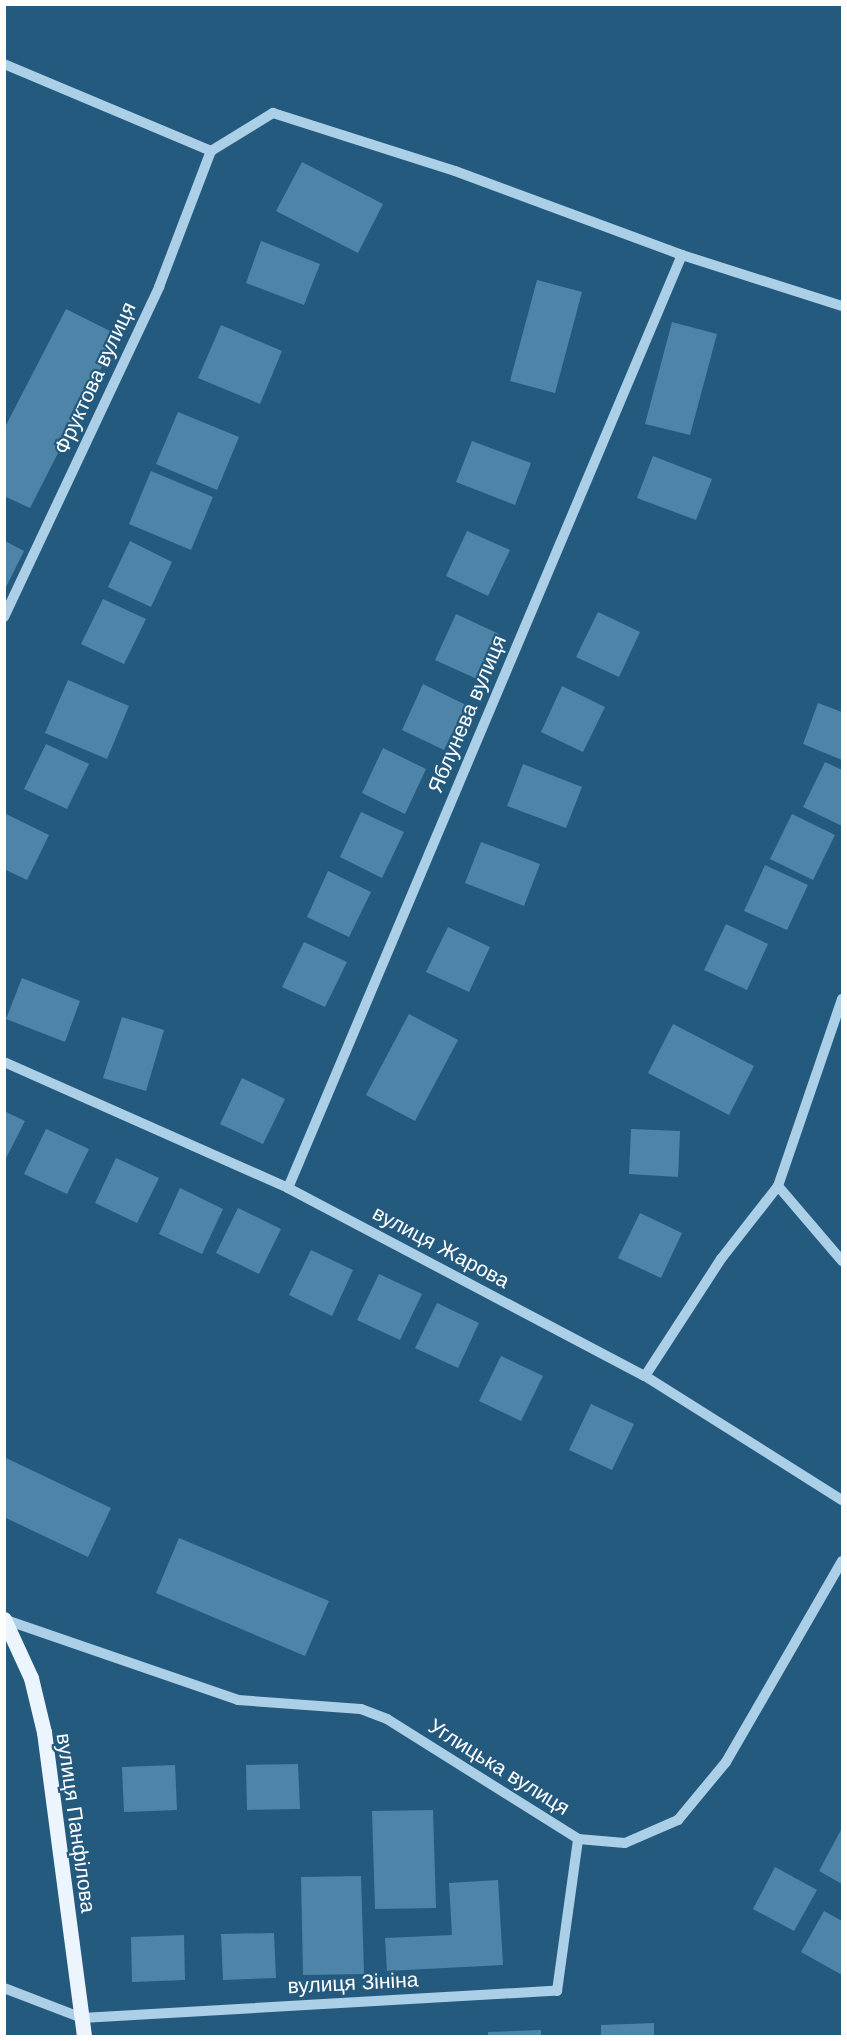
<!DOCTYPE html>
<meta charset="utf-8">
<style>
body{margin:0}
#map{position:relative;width:847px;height:2041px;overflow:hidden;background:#255a7f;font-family:Arial,sans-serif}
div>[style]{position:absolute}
.building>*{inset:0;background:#4d84a8}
.minor>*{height:10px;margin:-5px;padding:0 5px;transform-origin:5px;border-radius:5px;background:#abcfe6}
.major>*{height:15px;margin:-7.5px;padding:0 7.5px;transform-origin:7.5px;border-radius:7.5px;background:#ecf5fd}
span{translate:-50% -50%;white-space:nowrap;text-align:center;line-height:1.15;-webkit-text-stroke:4.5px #255a7f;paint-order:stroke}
.street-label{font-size:21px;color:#fff}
.frame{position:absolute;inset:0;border:6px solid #fff;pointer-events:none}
</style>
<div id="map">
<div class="building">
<i style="clip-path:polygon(302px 162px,383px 204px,358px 253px,276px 211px)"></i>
<i style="clip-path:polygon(261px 241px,320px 264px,304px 305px,246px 283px)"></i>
<i style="clip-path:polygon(537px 280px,582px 292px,555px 393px,510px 381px)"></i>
<i style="clip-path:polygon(66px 309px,118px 335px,30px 508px,4px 496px,4px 429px)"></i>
<i style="clip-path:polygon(672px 322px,717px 334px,690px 435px,645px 424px)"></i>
<i style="clip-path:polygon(221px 325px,282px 351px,260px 404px,198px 378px)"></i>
<i style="clip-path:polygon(178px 412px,239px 437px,217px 490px,156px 464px)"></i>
<i style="clip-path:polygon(472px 441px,531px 463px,515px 505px,456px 482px)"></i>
<i style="clip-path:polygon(653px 456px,712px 479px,696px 520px,637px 498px)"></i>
<i style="clip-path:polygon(151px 471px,213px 497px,191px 550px,129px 524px)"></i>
<i style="clip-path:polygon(467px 531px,510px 550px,488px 596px,446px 576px)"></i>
<i style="clip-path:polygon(5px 541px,24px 551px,5px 589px)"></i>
<i style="clip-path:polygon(130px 541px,172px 562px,151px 607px,108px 587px)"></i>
<i style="clip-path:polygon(103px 599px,146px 619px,124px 664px,81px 644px)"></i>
<i style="clip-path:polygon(598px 612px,640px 632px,619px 677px,576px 657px)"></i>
<i style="clip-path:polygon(456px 614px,499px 634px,477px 679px,435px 660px)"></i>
<i style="clip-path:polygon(68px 680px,129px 706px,107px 759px,45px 733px)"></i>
<i style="clip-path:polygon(423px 684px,466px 705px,444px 750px,402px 730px)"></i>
<i style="clip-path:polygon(562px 686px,605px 707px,583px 752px,541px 732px)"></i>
<i style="clip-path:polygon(818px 703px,842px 712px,842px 760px,803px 744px)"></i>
<i style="clip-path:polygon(46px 744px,89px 764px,67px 809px,24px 789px)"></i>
<i style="clip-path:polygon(383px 748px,426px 769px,405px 814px,362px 793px)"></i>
<i style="clip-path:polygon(825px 762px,842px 770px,842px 826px,803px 807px)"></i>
<i style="clip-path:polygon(523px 764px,582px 787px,566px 828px,507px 806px)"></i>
<i style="clip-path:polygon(361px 812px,404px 832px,382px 878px,340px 857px)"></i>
<i style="clip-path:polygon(6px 814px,49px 835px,27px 880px,4px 869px)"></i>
<i style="clip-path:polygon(792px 814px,835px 835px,813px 880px,770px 859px)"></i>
<i style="clip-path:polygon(481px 842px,540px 864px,524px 906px,465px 883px)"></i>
<i style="clip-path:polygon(765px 865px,808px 885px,787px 930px,744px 911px)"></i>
<i style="clip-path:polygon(328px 871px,371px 892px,349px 937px,307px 917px)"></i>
<i style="clip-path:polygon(726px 924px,768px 944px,747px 990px,704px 970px)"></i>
<i style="clip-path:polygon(448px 927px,490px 947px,469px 992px,426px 972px)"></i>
<i style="clip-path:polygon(304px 942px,347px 962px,325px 1007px,282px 987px)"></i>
<i style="clip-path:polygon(22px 978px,80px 1001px,65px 1042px,6px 1019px)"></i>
<i style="clip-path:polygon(409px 1014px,458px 1040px,415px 1121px,366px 1095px)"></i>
<i style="clip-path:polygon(122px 1017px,164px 1030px,146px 1091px,103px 1078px)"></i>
<i style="clip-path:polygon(673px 1024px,754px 1066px,729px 1115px,648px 1073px)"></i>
<i style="clip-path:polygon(242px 1078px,285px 1099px,263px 1144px,220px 1124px)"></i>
<i style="clip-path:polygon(4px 1111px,25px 1121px,4px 1162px)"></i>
<i style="clip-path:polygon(46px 1129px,89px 1149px,67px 1194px,24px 1174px)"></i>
<i style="clip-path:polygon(631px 1129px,680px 1131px,678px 1177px,629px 1174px)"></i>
<i style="clip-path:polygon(116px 1158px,159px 1178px,137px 1223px,95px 1203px)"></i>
<i style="clip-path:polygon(180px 1188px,223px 1209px,202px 1254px,159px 1234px)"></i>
<i style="clip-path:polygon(238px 1208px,281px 1229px,259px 1274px,216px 1253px)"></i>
<i style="clip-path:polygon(640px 1213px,682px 1233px,661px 1278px,618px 1258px)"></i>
<i style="clip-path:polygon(311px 1250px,353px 1270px,332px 1316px,289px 1295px)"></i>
<i style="clip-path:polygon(379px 1274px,422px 1294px,400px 1340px,357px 1320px)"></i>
<i style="clip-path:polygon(437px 1303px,479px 1323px,458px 1368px,415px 1348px)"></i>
<i style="clip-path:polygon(501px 1356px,543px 1376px,521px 1421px,479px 1401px)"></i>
<i style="clip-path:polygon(591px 1404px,634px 1424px,612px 1470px,569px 1450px)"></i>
<i style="clip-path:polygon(4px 1457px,111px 1508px,88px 1557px,4px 1517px)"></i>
<i style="clip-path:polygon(179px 1538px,329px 1601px,305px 1656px,156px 1593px)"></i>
<i style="clip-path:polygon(298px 1764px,300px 1809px,247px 1810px,246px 1765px)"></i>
<i style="clip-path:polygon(175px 1765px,177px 1810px,124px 1812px,122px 1767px)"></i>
<i style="clip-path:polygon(433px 1810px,436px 1908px,375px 1909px,372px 1811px)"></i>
<i style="clip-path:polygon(842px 1828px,842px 1884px,819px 1871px)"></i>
<i style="clip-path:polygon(775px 1867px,817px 1890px,794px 1931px,753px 1909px)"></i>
<i style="clip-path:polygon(361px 1876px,364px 1974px,303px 1975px,301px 1877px)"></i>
<i style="clip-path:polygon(498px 1880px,503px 1965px,387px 1971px,385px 1938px,452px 1935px,449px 1883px)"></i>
<i style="clip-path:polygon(824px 1911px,842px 1921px,842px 1975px,801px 1952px)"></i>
<i style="clip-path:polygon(274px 1933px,276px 1978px,223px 1980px,221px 1934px)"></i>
<i style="clip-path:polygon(184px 1935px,185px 1980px,132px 1982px,131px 1937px)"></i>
<i style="clip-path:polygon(654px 2023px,654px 2036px,601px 2036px,601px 2025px)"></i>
<i style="clip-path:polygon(541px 2030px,541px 2036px,488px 2036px,488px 2032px)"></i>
</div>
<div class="minor">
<i style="left:4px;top:64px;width:225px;rotate:22.8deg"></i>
<i style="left:211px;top:151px;width:73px;rotate:-31.5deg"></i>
<i style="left:273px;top:113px;width:191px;rotate:17.7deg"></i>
<i style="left:455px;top:171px;width:242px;rotate:20.3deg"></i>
<i style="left:682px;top:255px;width:168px;rotate:17.7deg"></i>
<i style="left:4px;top:617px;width:365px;rotate:-64.8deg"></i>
<i style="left:159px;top:287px;width:146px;rotate:-69.1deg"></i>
<i style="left:4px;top:1062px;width:311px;rotate:23.9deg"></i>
<i style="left:288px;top:1188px;width:403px;rotate:27.8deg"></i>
<i style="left:645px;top:1376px;width:233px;rotate:32.2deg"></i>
<i style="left:778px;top:1186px;width:99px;rotate:49.5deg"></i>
<i style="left:288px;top:1188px;width:1013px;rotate:-67.11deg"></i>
<i style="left:645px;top:1376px;width:140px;rotate:-57deg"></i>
<i style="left:721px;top:1259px;width:93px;rotate:-52deg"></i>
<i style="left:778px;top:1186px;width:198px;rotate:-71.1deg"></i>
<i style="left:6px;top:1620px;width:245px;rotate:19deg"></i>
<i style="left:238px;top:1700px;width:123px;rotate:4.2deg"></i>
<i style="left:361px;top:1709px;width:28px;rotate:21deg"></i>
<i style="left:387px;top:1719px;width:226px;rotate:32.1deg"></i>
<i style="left:578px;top:1839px;width:47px;rotate:4.9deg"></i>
<i style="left:625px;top:1843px;width:58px;rotate:-23.5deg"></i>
<i style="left:678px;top:1820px;width:75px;rotate:-50.4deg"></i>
<i style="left:726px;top:1762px;width:232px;rotate:-60deg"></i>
<i style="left:4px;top:1988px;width:84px;rotate:21deg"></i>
<i style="left:82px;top:2018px;width:476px;rotate:-3.3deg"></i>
<i style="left:557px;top:1991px;width:153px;rotate:-82.1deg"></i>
</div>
<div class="major">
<i style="left:4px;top:1619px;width:65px;rotate:65.4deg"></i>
<i style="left:31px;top:1678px;width:56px;rotate:76.5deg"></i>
<i style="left:44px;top:1732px;width:307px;rotate:82.5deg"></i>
</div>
<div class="street-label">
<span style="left:95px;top:378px;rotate:-65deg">Фруктова вулиця</span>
<span style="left:467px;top:714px;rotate:-67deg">Яблунева вулиця</span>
<span style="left:441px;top:1247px;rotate:28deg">вулиця Жарова</span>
<span style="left:499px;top:1767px;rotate:32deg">Углицька вулиця</span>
<span style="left:76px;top:1823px;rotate:82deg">вулиця Панфілова</span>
<span style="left:353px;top:1983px;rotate:-3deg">вулиця Зініна</span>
</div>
<div class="frame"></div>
</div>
